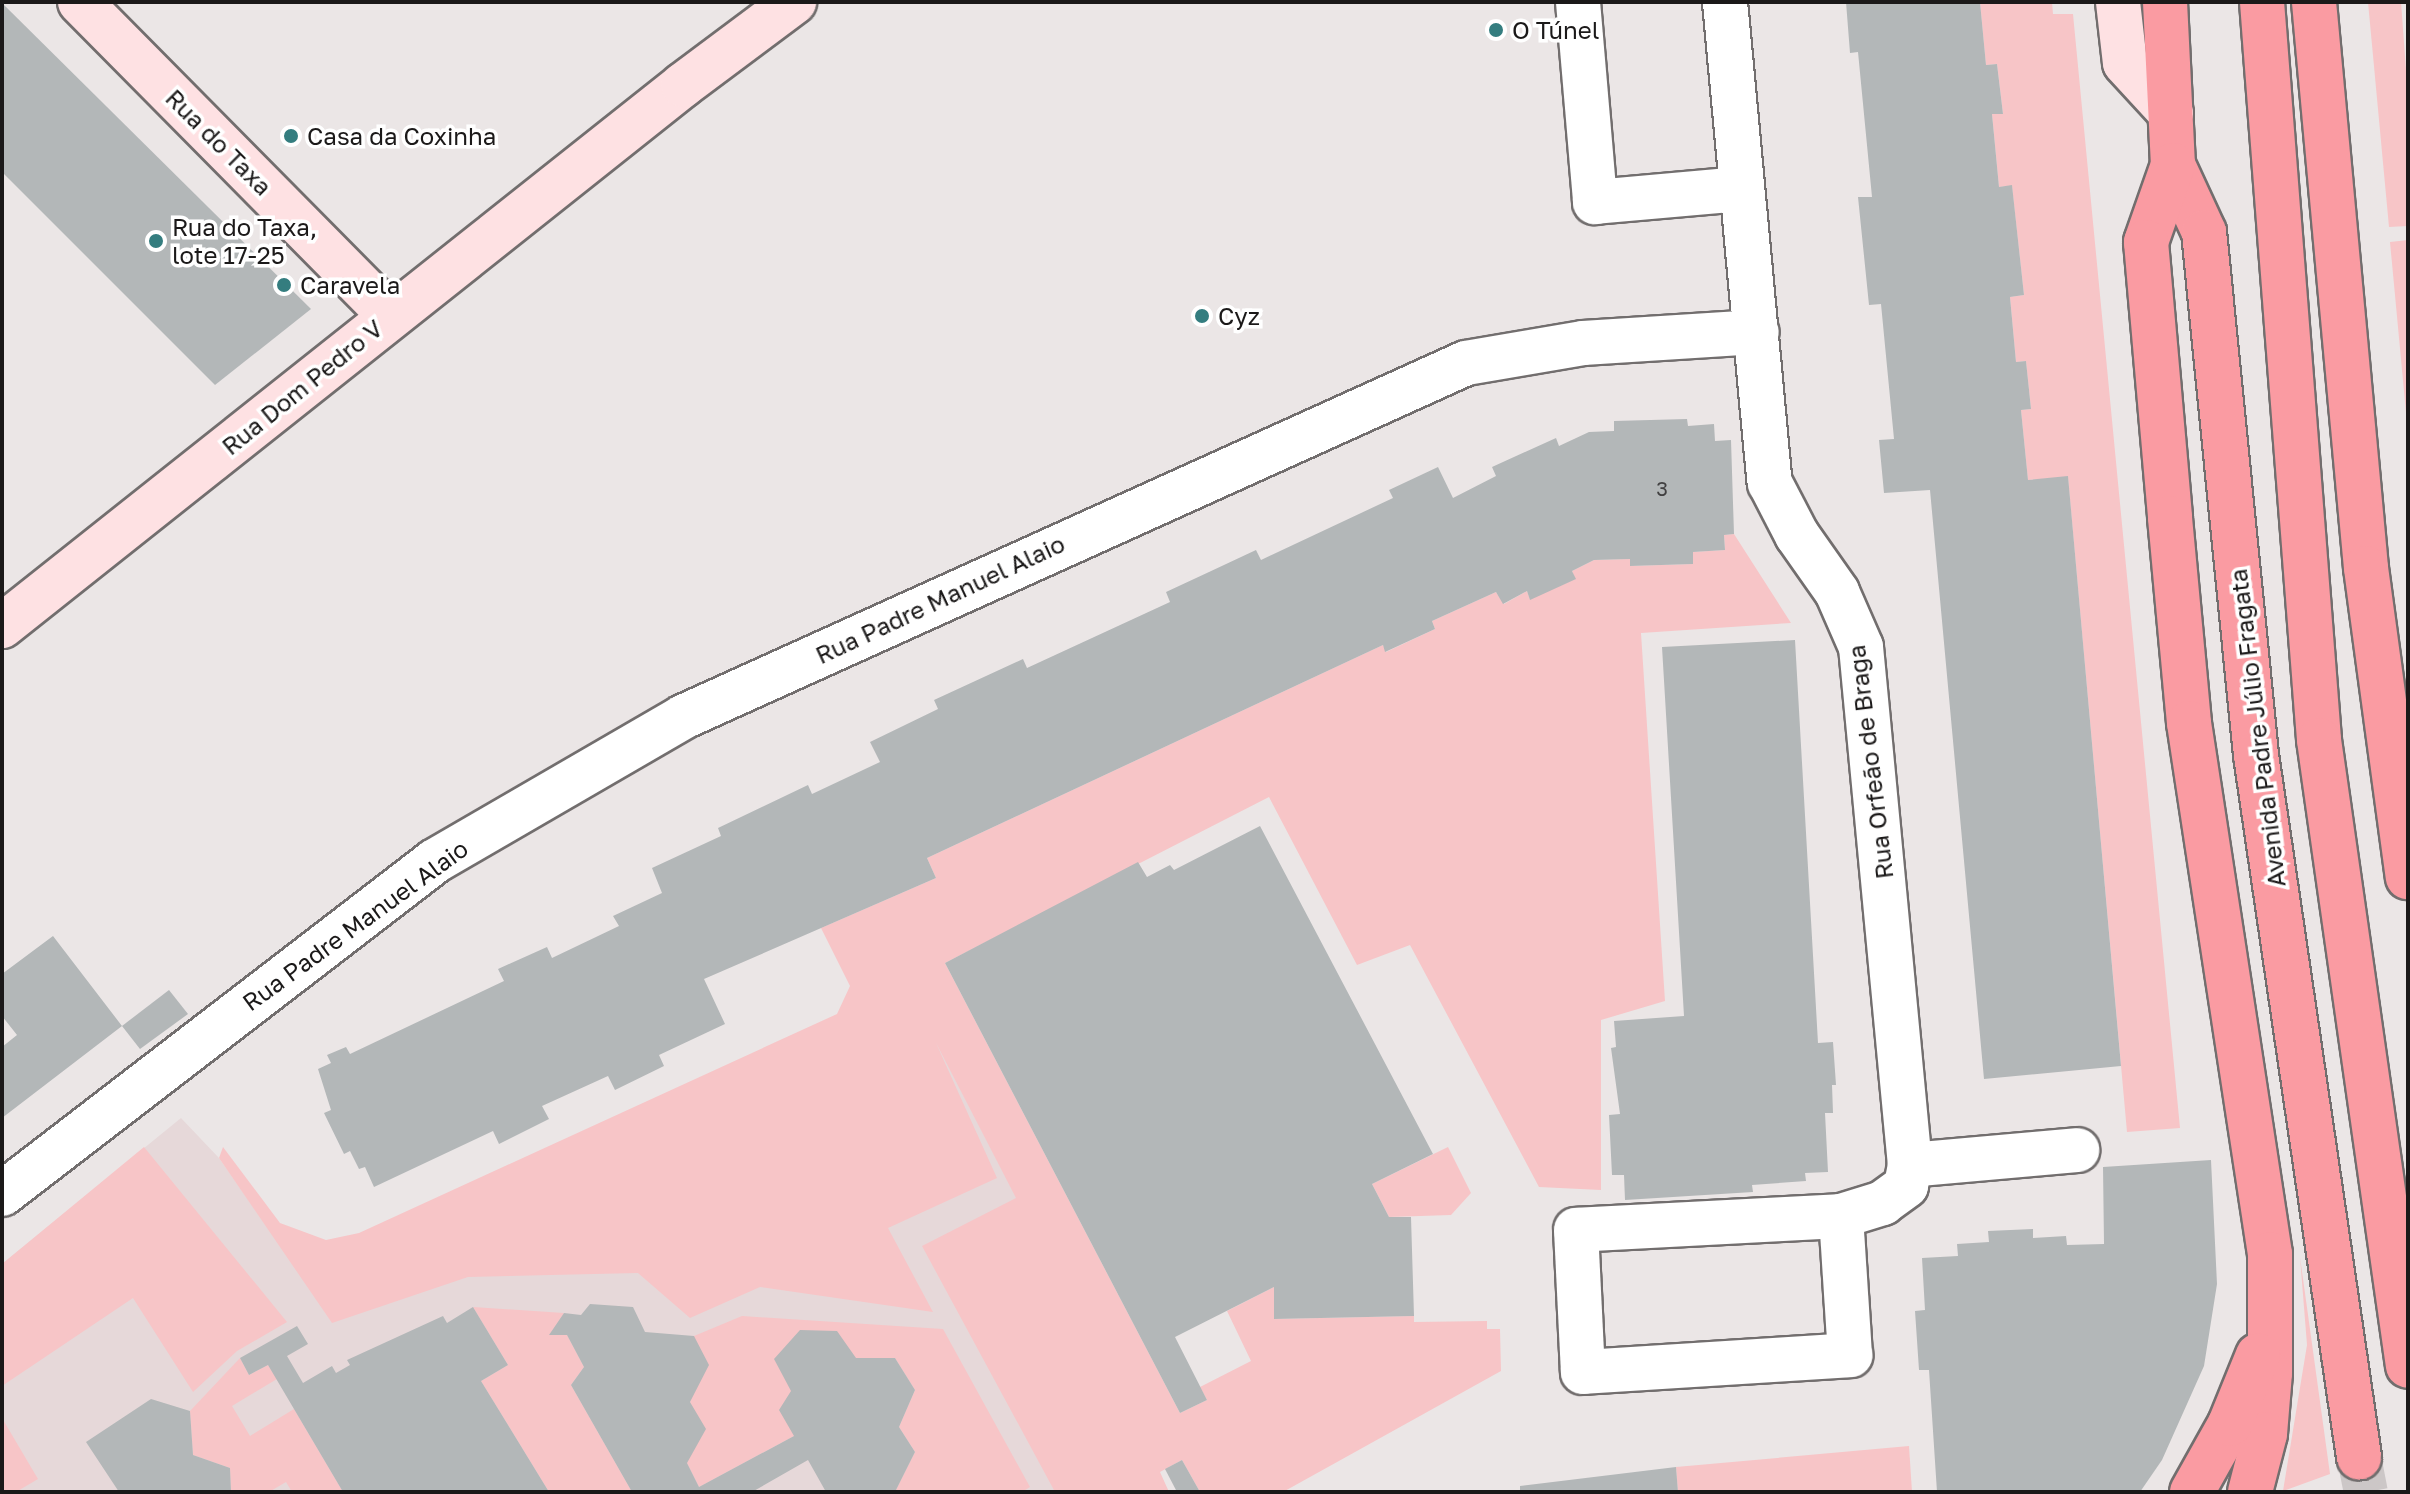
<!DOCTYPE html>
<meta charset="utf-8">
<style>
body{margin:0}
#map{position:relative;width:2410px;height:1494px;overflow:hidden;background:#ebe6e6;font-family:"Golos Text",sans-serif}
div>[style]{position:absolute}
.built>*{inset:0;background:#e6d8d9}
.green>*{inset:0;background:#f7c5c7}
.building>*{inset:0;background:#b3b7b8}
.highway-tunnel>*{height:44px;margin-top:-22px;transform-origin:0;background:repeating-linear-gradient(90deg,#ccc7c7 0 44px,transparent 0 66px)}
.roads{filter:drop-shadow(2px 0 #726e6e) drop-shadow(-2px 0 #726e6e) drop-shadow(0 2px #726e6e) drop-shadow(0 -2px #726e6e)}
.street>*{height:44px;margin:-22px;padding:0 22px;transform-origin:22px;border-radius:22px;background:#fff}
.secondary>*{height:44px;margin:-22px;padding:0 22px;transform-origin:22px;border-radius:22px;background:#fee1e3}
.highway>*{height:44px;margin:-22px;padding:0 22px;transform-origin:22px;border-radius:22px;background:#fa9ba2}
.dots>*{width:22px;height:22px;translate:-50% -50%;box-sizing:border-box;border:4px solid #fff;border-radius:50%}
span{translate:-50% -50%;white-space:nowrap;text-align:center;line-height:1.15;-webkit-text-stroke:7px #fff;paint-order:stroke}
.number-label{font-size:20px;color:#414041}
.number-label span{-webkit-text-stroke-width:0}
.poi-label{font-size:24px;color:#1b1919}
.left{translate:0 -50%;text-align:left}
.street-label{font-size:24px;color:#1b1919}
.frame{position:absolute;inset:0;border:4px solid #1b1919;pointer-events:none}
</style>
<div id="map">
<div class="built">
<i style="clip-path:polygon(925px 1021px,1169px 1492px,2px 1492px,2px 1264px,181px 1118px,219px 1158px,327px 1313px)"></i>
</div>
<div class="green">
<i style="clip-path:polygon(1980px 2px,2052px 2px,2053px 14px,2073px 14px,2180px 1128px,2127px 1132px,2068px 477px,2028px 480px,2021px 410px,2031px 409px,2026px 361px,2016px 362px,2010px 297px,2024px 295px,2012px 186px,1999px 187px,1992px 114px,2003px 114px,1997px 64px,1986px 65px)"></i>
<i style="clip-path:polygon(2368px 2px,2401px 2px,2408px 97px,2408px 226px,2389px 227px)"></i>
<i style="clip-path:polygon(2408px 240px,2408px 434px,2390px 242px)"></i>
<i style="clip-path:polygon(1734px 534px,1791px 623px,1641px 633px,1665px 1001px,1601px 1020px,1601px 1190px,1539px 1187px,1410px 945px,1357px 965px,1269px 797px,945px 963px,1180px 1413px,1207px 1400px,1200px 1387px,1251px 1361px,1227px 1311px,1274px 1287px,1275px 1319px,1414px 1316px,1414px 1322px,1487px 1321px,1487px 1329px,1500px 1329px,1501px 1371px,1283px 1492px,1200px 1492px,1182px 1460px,1160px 1472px,1169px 1492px,1055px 1492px,922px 1246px,1016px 1198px,936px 1043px,997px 1178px,888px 1228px,933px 1312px,760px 1287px,690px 1318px,638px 1273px,468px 1277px,332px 1323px,219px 1158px,223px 1147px,280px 1223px,326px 1240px,359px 1233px,837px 1014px,850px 986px,821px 928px,936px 878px,927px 858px,1383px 645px,1386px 652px,1435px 629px,1432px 621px,1496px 592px,1504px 604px,1527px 591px,1530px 599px,1575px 579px,1572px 571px,1594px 560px,1630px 559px,1631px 566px,1693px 564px,1693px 552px,1725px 550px,1724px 535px)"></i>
<i style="clip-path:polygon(144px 1147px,287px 1322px,237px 1351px,193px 1392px,133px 1298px,2px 1386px,2px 1264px)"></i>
<i style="clip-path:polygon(1448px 1147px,1471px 1193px,1451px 1215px,1389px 1217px,1372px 1184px)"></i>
<i style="clip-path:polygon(2300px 1257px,2330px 1474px,2283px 1491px,2307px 1345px)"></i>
<i style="clip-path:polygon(473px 1307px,564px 1313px,550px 1335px,567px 1335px,584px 1367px,571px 1385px,632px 1492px,549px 1492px,481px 1381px,508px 1365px)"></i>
<i style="clip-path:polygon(742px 1316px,943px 1329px,1030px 1487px,1022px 1492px,895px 1492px,915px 1452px,899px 1427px,915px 1390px,895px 1358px,791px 1391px,794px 1436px,699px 1487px,687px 1463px,694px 1336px)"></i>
<i style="clip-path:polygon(240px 1358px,249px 1375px,268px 1365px,277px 1379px,232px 1406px,250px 1436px,294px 1409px,343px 1492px,292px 1492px,286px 1482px,269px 1492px,231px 1492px,230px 1468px,193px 1455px,190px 1411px)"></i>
<i style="clip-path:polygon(2px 1418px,38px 1479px,16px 1492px,2px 1492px)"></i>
<i style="clip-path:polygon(1909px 1446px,1912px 1492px,1678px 1492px,1676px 1467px)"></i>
</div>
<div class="building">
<i style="clip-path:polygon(1846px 2px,1980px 2px,1986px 65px,1997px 64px,2003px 114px,1992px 114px,1999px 187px,2012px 185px,2024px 295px,2010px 297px,2016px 362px,2026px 361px,2031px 409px,2021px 410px,2028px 480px,2068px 476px,2121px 1066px,1984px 1079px,1930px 490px,1884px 493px,1879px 440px,1894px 439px,1881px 304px,1869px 305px,1858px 197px,1872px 197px,1858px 52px,1850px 53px)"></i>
<i style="clip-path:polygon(2px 3px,311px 309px,215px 385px,2px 172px)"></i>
<i style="clip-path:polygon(1687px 419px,1688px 426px,1714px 424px,1715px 441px,1731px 440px,1734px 534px,1724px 535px,1725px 550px,1693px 552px,1693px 564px,1630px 566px,1630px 559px,1594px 560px,1572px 571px,1576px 579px,1530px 600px,1527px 591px,1503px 604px,1496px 592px,1432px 621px,1435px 629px,1385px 652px,1383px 645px,927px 858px,936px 878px,704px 979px,725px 1024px,659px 1055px,664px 1066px,615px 1090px,608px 1076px,542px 1106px,549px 1119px,499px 1144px,493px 1131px,374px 1187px,365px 1167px,359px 1169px,350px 1151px,344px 1154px,324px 1113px,331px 1110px,318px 1069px,331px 1063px,327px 1055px,346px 1047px,350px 1054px,504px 981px,498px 969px,547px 947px,552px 958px,619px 926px,613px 916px,662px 893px,652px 868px,721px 836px,718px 828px,808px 785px,812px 794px,880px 762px,870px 742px,938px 709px,934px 700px,1023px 659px,1027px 668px,1170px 602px,1166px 592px,1209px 572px,1256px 550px,1261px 560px,1393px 498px,1389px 490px,1438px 467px,1453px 498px,1496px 476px,1492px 467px,1556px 438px,1559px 446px,1589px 432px,1614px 431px,1614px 421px)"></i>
<i style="clip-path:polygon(1795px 640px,1818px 1043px,1833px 1042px,1836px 1085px,1832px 1085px,1833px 1113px,1825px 1113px,1828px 1172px,1805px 1173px,1806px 1181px,1752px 1185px,1753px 1192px,1625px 1200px,1624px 1175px,1612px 1175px,1609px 1115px,1620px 1114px,1611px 1048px,1616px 1047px,1614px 1021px,1684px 1016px,1662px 647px)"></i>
<i style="clip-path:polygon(1260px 826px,1433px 1154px,1372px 1184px,1389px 1217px,1411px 1217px,1414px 1316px,1274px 1319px,1274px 1287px,1175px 1337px,1207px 1400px,1180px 1413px,945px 963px,1138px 862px,1147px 877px,1170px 865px,1174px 870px)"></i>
<i style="clip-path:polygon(53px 936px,122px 1026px,2px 1118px,2px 1047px,17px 1035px,2px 1016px,2px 974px)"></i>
<i style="clip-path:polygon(169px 990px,188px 1014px,140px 1049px,122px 1026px)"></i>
<i style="clip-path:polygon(2211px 1160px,2217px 1284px,2204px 1366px,2162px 1460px,2140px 1492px,1937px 1492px,1929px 1370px,1919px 1370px,1915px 1311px,1925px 1310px,1922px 1258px,1958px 1256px,1957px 1244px,1989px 1242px,1988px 1231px,2033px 1229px,2033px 1238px,2066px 1236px,2067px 1245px,2104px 1244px,2103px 1167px)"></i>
<i style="clip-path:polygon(590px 1304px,633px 1307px,645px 1332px,694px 1336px,709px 1365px,690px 1402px,706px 1429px,687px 1463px,699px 1487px,794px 1436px,779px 1410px,791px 1391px,774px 1359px,800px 1330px,837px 1331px,856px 1358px,895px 1358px,915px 1390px,899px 1427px,915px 1452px,895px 1492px,826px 1492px,808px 1460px,752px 1492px,632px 1492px,571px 1385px,584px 1367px,567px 1335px,549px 1335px,564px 1313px,581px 1315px)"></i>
<i style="clip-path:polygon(473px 1307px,508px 1365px,481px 1381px,549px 1492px,343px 1492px,268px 1365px,249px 1375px,240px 1358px,297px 1326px,308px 1344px,287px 1356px,303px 1383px,332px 1366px,336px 1373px,350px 1365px,347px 1360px,443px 1316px,447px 1323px)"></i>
<i style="clip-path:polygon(151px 1399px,190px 1411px,193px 1455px,230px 1468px,231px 1492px,119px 1492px,86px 1442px)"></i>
<i style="clip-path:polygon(1182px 1460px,1200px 1492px,1177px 1492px,1165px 1469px)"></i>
<i style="clip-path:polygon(1676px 1467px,1678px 1492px,1520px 1492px,1520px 1486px)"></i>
</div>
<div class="highway-tunnel">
<i style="left:2359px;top:1457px;width:36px;rotate:79deg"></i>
</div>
<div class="roads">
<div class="street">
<i style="left:1578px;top:2px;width:201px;rotate:85.1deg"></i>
<i style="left:1595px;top:202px;width:147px;rotate:-5.1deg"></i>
<i style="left:1725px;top:2px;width:483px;rotate:84.7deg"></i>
<i style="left:1770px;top:483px;width:59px;rotate:62.6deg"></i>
<i style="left:1797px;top:535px;width:70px;rotate:54.9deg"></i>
<i style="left:1837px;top:592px;width:60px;rotate:66.4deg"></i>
<i style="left:1861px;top:647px;width:520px;rotate:84.6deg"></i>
<i style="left:1910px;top:1165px;width:21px;rotate:101deg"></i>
<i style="left:1906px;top:1186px;width:29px;rotate:144deg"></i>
<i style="left:1883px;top:1203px;width:44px;rotate:162.8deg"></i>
<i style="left:1841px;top:1216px;width:265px;rotate:177deg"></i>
<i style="left:1576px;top:1230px;width:142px;rotate:87.2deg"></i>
<i style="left:1583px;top:1372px;width:268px;rotate:-3.6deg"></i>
<i style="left:1850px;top:1355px;width:139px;rotate:-93.7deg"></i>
<i style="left:1910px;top:1165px;width:168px;rotate:-5.1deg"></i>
<i style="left:2px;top:1194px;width:546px;rotate:-37.56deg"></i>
<i style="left:435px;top:861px;width:287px;rotate:-30.1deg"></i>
<i style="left:683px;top:717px;width:859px;rotate:-24.33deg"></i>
<i style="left:1466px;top:363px;width:119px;rotate:-9.7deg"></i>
<i style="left:1583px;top:343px;width:174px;rotate:-3.6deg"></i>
</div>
<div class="secondary">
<i style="left:80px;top:2px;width:442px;rotate:45.3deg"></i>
<i style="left:2118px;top:2px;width:61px;rotate:83.5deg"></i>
<i style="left:2125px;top:63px;width:68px;rotate:47.4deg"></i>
<i style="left:2px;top:626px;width:870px;rotate:-38.46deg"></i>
<i style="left:683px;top:85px;width:139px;rotate:-36.8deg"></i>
</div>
<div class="highway">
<i style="left:2165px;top:2px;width:163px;rotate:87.2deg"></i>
<i style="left:2173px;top:165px;width:74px;rotate:65.2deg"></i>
<i style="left:2204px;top:232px;width:526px;rotate:84.32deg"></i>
<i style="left:2256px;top:755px;width:710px;rotate:81.65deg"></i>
<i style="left:2262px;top:2px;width:740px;rotate:85.58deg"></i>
<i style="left:2319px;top:740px;width:632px;rotate:81.91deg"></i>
<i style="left:2314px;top:2px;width:568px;rotate:84.75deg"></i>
<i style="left:2366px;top:568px;width:312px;rotate:82.3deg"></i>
<i style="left:2173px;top:165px;width:82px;rotate:109.3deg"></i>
<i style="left:2146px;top:242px;width:277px;rotate:85deg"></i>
<i style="left:2170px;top:518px;width:206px;rotate:84.7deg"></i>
<i style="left:2189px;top:723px;width:537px;rotate:81.33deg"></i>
<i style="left:2270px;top:1254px;width:119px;rotate:90deg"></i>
<i style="left:2270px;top:1373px;width:61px;rotate:94.7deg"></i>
<i style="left:2265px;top:1434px;width:60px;rotate:104.5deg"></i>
<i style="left:2192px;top:1492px;width:78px;rotate:-60.8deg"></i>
<i style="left:2230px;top:1424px;width:74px;rotate:-67.9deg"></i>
</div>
</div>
<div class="dots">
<i style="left:1496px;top:30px;background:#347d7f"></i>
<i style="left:291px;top:136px;background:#347d7f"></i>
<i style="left:156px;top:241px;background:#347d7f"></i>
<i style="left:284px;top:285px;background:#347d7f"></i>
<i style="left:1202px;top:316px;background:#347d7f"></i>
</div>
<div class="number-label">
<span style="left:1662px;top:488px">3</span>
</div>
<div class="poi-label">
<span class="left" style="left:1512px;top:30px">O Túnel</span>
<span class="left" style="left:307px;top:136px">Casa da Coxinha</span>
<span class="left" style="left:172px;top:241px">Rua do Taxa,<br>lote 17-25</span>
<span class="left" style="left:300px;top:285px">Caravela</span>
<span class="left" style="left:1218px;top:316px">Cyz</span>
</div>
<div class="street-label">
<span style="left:219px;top:142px;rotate:45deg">Rua do Taxa</span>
<span style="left:302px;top:387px;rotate:-39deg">Rua Dom Pedro V</span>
<span style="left:940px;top:599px;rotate:-25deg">Rua Padre Manuel Alaio</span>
<span style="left:2257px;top:728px;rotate:-97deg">Avenida Padre Júlio Fragata</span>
<span style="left:1870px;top:762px;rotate:-97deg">Rua Orfeão de Braga</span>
<span style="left:355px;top:925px;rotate:-36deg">Rua Padre Manuel Alaio</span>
</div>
<div class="frame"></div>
</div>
